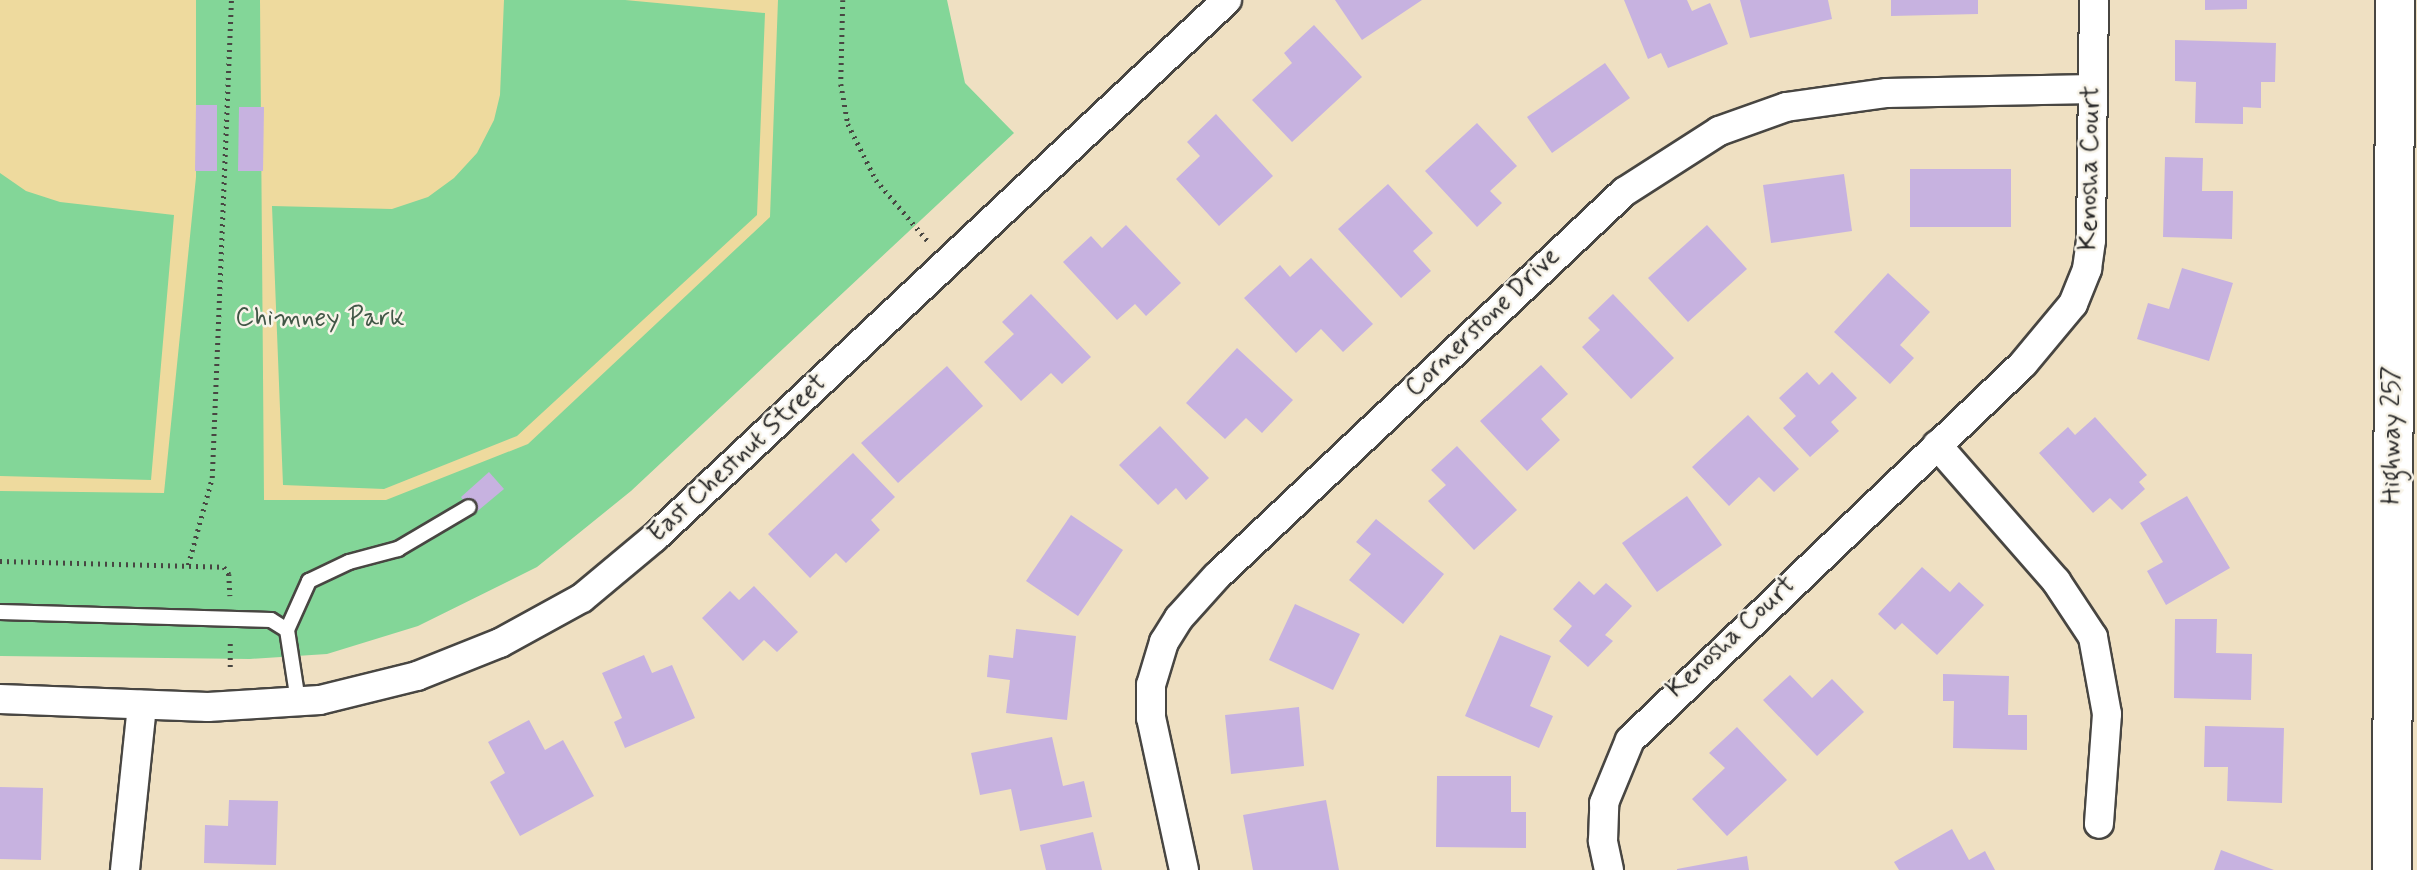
<!DOCTYPE html>
<style>
body{margin:0}
#map{position:relative;width:2417px;height:870px;overflow:hidden;background:#efe0c2;font-family:Mynerve,sans-serif}
div>[style]{position:absolute}
.green>*{inset:0;background:#83d698}
.sand>*{inset:0;background:#eeda9e}
.building>*{inset:0;background:#c7b2e0}
.path>*{height:4.5px;margin-top:-2.25px;transform-origin:0;background:repeating-linear-gradient(90deg,#484642 0 2px,transparent 0 7px)}
.roads{filter:drop-shadow(2px 0 #484642) drop-shadow(-2px 0 #484642) drop-shadow(0 2px #484642) drop-shadow(0 -2px #484642)}
.lane>*{height:14px;margin:-7px;padding:0 7px;transform-origin:7px;border-radius:7px;background:#fff}
.street>*{height:28px;margin:-14px;padding:0 14px;transform-origin:14px;border-radius:14px;background:#fff}
.primary>*{height:38px;margin:-19px;padding:0 19px;transform-origin:19px;border-radius:19px;background:#fff}
span{translate:-50% -50%;white-space:nowrap;text-align:center;line-height:1.15;-webkit-text-stroke:5px #f7f3e8;paint-order:stroke}
.street-label{font-size:26px;color:#2b2b2b}
.park-label{font-size:26px;color:#415646}
</style>
<div id="map">
<div class="green">
<i style="clip-path:polygon(0 0,947px 0,965px 83px,1014px 133px,631px 491px,537px 567px,418px 626px,327px 654px,250px 659px,0 656px)"></i>
</div>
<div class="sand">
<i style="clip-path:polygon(0 0,196px 0,196px 177px,164px 493px,0 491px,0 476px,151px 480px,174px 215px,60px 202px,26px 191px,0 173px)"></i>
<i style="clip-path:polygon(260px 0,504px 0,500px 95px,494px 120px,477px 153px,454px 178px,428px 197px,392px 209px,272px 206px,283px 485px,384px 489px,517px 436px,757px 215px,765px 13px,625px 0,778px 0,770px 217px,528px 444px,386px 500px,264px 500px)"></i>
</div>
<div class="building">
<i style="clip-path:polygon(1335px 0,1422px 0,1362px 40px)"></i>
<i style="clip-path:polygon(1624px 0,1687px 0,1692px 11px,1710px 3px,1728px 44px,1668px 68px,1661px 53px,1648px 59px)"></i>
<i style="clip-path:polygon(1740px 0,1828px 0,1832px 19px,1750px 38px)"></i>
<i style="clip-path:polygon(1891px 0,1978px 0,1978px 14px,1891px 16px)"></i>
<i style="clip-path:polygon(2205px 0,2247px 0,2247px 9px,2205px 10px)"></i>
<i style="clip-path:polygon(1314px 25px,1362px 77px,1292px 142px,1252px 100px,1292px 63px,1284px 53px)"></i>
<i style="clip-path:polygon(2175px 40px,2276px 43px,2275px 82px,2261px 82px,2261px 108px,2243px 107px,2243px 124px,2195px 123px,2196px 82px,2175px 81px)"></i>
<i style="clip-path:polygon(1605px 63px,1630px 98px,1552px 153px,1527px 117px)"></i>
<i style="clip-path:polygon(196px 105px,217px 105px,217px 171px,195px 171px)"></i>
<i style="clip-path:polygon(239px 107px,264px 107px,263px 171px,238px 171px)"></i>
<i style="clip-path:polygon(1216px 114px,1273px 176px,1219px 226px,1176px 179px,1200px 156px,1187px 142px)"></i>
<i style="clip-path:polygon(1477px 123px,1517px 166px,1490px 191px,1502px 203px,1477px 227px,1425px 171px)"></i>
<i style="clip-path:polygon(2165px 157px,2203px 158px,2202px 191px,2233px 191px,2232px 239px,2163px 237px)"></i>
<i style="clip-path:polygon(1910px 169px,2011px 169px,2011px 227px,1910px 227px)"></i>
<i style="clip-path:polygon(1844px 174px,1852px 231px,1771px 243px,1763px 185px)"></i>
<i style="clip-path:polygon(1388px 184px,1433px 233px,1413px 251px,1431px 271px,1401px 298px,1338px 229px)"></i>
<i style="clip-path:polygon(1126px 225px,1181px 283px,1146px 316px,1135px 304px,1117px 320px,1063px 262px,1091px 236px,1102px 248px)"></i>
<i style="clip-path:polygon(1707px 225px,1747px 269px,1688px 322px,1648px 278px)"></i>
<i style="clip-path:polygon(1311px 258px,1373px 324px,1343px 352px,1321px 329px,1296px 353px,1244px 298px,1280px 265px,1290px 277px)"></i>
<i style="clip-path:polygon(2182px 268px,2233px 283px,2209px 361px,2137px 339px,2148px 303px,2169px 309px)"></i>
<i style="clip-path:polygon(1888px 273px,1930px 312px,1900px 345px,1914px 358px,1890px 384px,1834px 332px)"></i>
<i style="clip-path:polygon(1031px 294px,1091px 357px,1062px 384px,1051px 373px,1021px 401px,984px 362px,1014px 334px,1002px 322px)"></i>
<i style="clip-path:polygon(1613px 294px,1674px 358px,1631px 399px,1582px 347px,1600px 330px,1588px 318px)"></i>
<i style="clip-path:polygon(1237px 348px,1293px 400px,1262px 433px,1246px 418px,1225px 439px,1186px 403px)"></i>
<i style="clip-path:polygon(1541px 365px,1568px 394px,1541px 419px,1560px 440px,1527px 471px,1480px 421px)"></i>
<i style="clip-path:polygon(947px 366px,983px 406px,898px 483px,861px 443px)"></i>
<i style="clip-path:polygon(1807px 372px,1819px 385px,1832px 372px,1857px 398px,1831px 422px,1839px 431px,1810px 457px,1783px 428px,1796px 416px,1779px 398px)"></i>
<i style="clip-path:polygon(1748px 415px,1799px 469px,1774px 492px,1759px 477px,1729px 506px,1692px 467px)"></i>
<i style="clip-path:polygon(2095px 417px,2147px 475px,2139px 482px,2145px 489px,2122px 510px,2110px 498px,2093px 513px,2039px 453px,2068px 427px,2075px 435px)"></i>
<i style="clip-path:polygon(1160px 426px,1209px 478px,1186px 500px,1176px 488px,1158px 505px,1119px 465px)"></i>
<i style="clip-path:polygon(1457px 446px,1517px 510px,1474px 550px,1428px 501px,1446px 485px,1431px 470px)"></i>
<i style="clip-path:polygon(853px 453px,895px 497px,871px 520px,880px 530px,846px 563px,836px 553px,810px 578px,768px 534px)"></i>
<i style="clip-path:polygon(489px 472px,504px 489px,474px 514px,461px 497px)"></i>
<i style="clip-path:polygon(1687px 496px,1722px 545px,1657px 592px,1622px 543px)"></i>
<i style="clip-path:polygon(2187px 496px,2230px 568px,2166px 605px,2147px 571px,2163px 562px,2140px 523px)"></i>
<i style="clip-path:polygon(1071px 515px,1123px 550px,1078px 616px,1026px 581px)"></i>
<i style="clip-path:polygon(1376px 519px,1444px 574px,1403px 624px,1349px 580px,1371px 554px,1356px 542px)"></i>
<i style="clip-path:polygon(1922px 567px,1950px 592px,1959px 582px,1984px 605px,1937px 655px,1902px 623px,1895px 630px,1878px 614px)"></i>
<i style="clip-path:polygon(1579px 581px,1594px 595px,1606px 583px,1632px 606px,1605px 635px,1613px 641px,1588px 667px,1559px 641px,1572px 626px,1553px 609px)"></i>
<i style="clip-path:polygon(754px 586px,798px 632px,777px 652px,764px 640px,743px 661px,702px 618px,730px 591px,739px 600px)"></i>
<i style="clip-path:polygon(1295px 604px,1360px 634px,1333px 690px,1269px 660px)"></i>
<i style="clip-path:polygon(2175px 619px,2217px 619px,2216px 653px,2252px 654px,2251px 700px,2174px 698px)"></i>
<i style="clip-path:polygon(1016px 629px,1076px 636px,1067px 720px,1006px 713px,1010px 680px,987px 677px,989px 655px,1013px 658px)"></i>
<i style="clip-path:polygon(1500px 635px,1551px 656px,1530px 706px,1553px 716px,1539px 748px,1465px 716px)"></i>
<i style="clip-path:polygon(644px 655px,652px 673px,672px 665px,695px 718px,625px 748px,614px 722px,622px 718px,602px 673px)"></i>
<i style="clip-path:polygon(1943px 674px,2009px 676px,2008px 715px,2027px 715px,2027px 750px,1953px 748px,1954px 701px,1943px 701px)"></i>
<i style="clip-path:polygon(1790px 675px,1812px 698px,1832px 679px,1864px 712px,1817px 756px,1763px 700px)"></i>
<i style="clip-path:polygon(1299px 707px,1304px 766px,1231px 774px,1225px 715px)"></i>
<i style="clip-path:polygon(529px 720px,545px 750px,563px 740px,594px 796px,520px 836px,490px 782px,505px 773px,488px 742px)"></i>
<i style="clip-path:polygon(2205px 726px,2284px 728px,2282px 803px,2227px 801px,2228px 767px,2204px 767px)"></i>
<i style="clip-path:polygon(1737px 727px,1787px 780px,1727px 836px,1692px 799px,1725px 768px,1709px 753px)"></i>
<i style="clip-path:polygon(1052px 737px,1063px 786px,1084px 781px,1092px 817px,1020px 831px,1011px 789px,980px 795px,971px 753px)"></i>
<i style="clip-path:polygon(1437px 776px,1511px 776px,1511px 812px,1526px 812px,1526px 848px,1436px 847px)"></i>
<i style="clip-path:polygon(0 787px,43px 788px,41px 860px,0 859px)"></i>
<i style="clip-path:polygon(229px 800px,278px 801px,276px 865px,204px 863px,205px 825px,228px 826px)"></i>
<i style="clip-path:polygon(1326px 800px,1339px 870px,1253px 870px,1243px 815px)"></i>
<i style="clip-path:polygon(1952px 829px,1969px 860px,1985px 851px,1995px 870px,1899px 870px,1894px 862px)"></i>
<i style="clip-path:polygon(1093px 832px,1102px 870px,1046px 870px,1040px 845px)"></i>
<i style="clip-path:polygon(2221px 850px,2274px 870px,2214px 870px)"></i>
<i style="clip-path:polygon(1747px 856px,1749px 870px,1677px 870px,1677px 869px)"></i>
</div>
<div class="path">
<i style="left:843px;top:0;width:84px;rotate:91.4deg"></i>
<i style="left:841px;top:84px;width:41px;rotate:80.1deg"></i>
<i style="left:848px;top:124px;width:63px;rotate:63.4deg"></i>
<i style="left:876px;top:180px;width:80px;rotate:49.6deg"></i>
<i style="left:0;top:561px;width:224px;rotate:1.5deg"></i>
<i style="left:224px;top:567px;width:9px;rotate:54deg"></i>
<i style="left:229px;top:574px;width:22px;rotate:87deg"></i>
<i style="left:188px;top:565px;width:90px;rotate:-74.6deg"></i>
<i style="left:212px;top:478px;width:478px;rotate:-87.7deg"></i>
<i style="left:230px;top:667px;width:24px;rotate:-90deg"></i>
</div>
<div class="roads">
<div class="lane">
<i style="left:0;top:612px;width:271px;rotate:1.7deg"></i>
<i style="left:271px;top:620px;width:19px;rotate:32deg"></i>
<i style="left:287px;top:630px;width:72px;rotate:81.2deg"></i>
<i style="left:287px;top:630px;width:54px;rotate:-65.8deg"></i>
<i style="left:309px;top:581px;width:44px;rotate:-25.4deg"></i>
<i style="left:349px;top:562px;width:51px;rotate:-14.9deg"></i>
<i style="left:398px;top:549px;width:82px;rotate:-30.6deg"></i>
</div>
<div class="street">
<i style="left:1937px;top:445px;width:181px;rotate:48.8deg"></i>
<i style="left:2056px;top:581px;width:67px;rotate:56.5deg"></i>
<i style="left:2093px;top:637px;width:78px;rotate:79.7deg"></i>
<i style="left:2107px;top:714px;width:110px;rotate:94.2deg"></i>
<i style="left:0;top:699px;width:208px;rotate:2.2deg"></i>
<i style="left:208px;top:707px;width:112px;rotate:-3.6deg"></i>
<i style="left:320px;top:700px;width:100px;rotate:-13.9deg"></i>
<i style="left:417px;top:676px;width:89px;rotate:-21.7deg"></i>
<i style="left:500px;top:643px;width:94px;rotate:-28.8deg"></i>
<i style="left:582px;top:598px;width:94px;rotate:-39.8deg"></i>
<i style="left:654px;top:538px;width:786px;rotate:-43.2deg"></i>
<i style="left:125px;top:870px;width:166px;rotate:-84.1deg"></i>
<i style="left:1184px;top:870px;width:156px;rotate:-102.2deg"></i>
<i style="left:1151px;top:718px;width:33px;rotate:-90deg"></i>
<i style="left:1151px;top:685px;width:45px;rotate:-73.2deg"></i>
<i style="left:1164px;top:642px;width:28px;rotate:-58deg"></i>
<i style="left:1179px;top:618px;width:57px;rotate:-47.9deg"></i>
<i style="left:1217px;top:576px;width:560px;rotate:-43.33deg"></i>
<i style="left:1624px;top:192px;width:113px;rotate:-32.7deg"></i>
<i style="left:1719px;top:131px;width:71px;rotate:-19.7deg"></i>
<i style="left:1786px;top:107px;width:102px;rotate:-7.9deg"></i>
<i style="left:1887px;top:93px;width:206px;rotate:-1.1deg"></i>
<i style="left:1609px;top:870px;width:30px;rotate:-102deg"></i>
<i style="left:1603px;top:841px;width:38px;rotate:-88deg"></i>
<i style="left:1604px;top:803px;width:68px;rotate:-67.6deg"></i>
<i style="left:1630px;top:740px;width:544px;rotate:-43.73deg"></i>
<i style="left:2023px;top:364px;width:78px;rotate:-50.2deg"></i>
<i style="left:2073px;top:304px;width:38px;rotate:-68deg"></i>
<i style="left:2087px;top:269px;width:29px;rotate:-82deg"></i>
<i style="left:2091px;top:240px;width:240px;rotate:-89.3deg"></i>
</div>
<div class="primary">
<i style="left:2392px;top:870px;width:870px;rotate:-89.8deg"></i>
</div>
</div>
<div class="street-label">
<span style="left:2091px;top:168px;rotate:-89deg">Kenosha Court</span>
<span style="left:1483px;top:323px;rotate:-44deg">Cornerstone Drive</span>
<span style="left:2393px;top:435px;rotate:-90deg">Highway 257</span>
<span style="left:738px;top:459px;rotate:-43deg">East Chestnut Street</span>
<span style="left:1732px;top:638px;rotate:-43deg">Kenosha Court</span>
</div>
<div class="park-label">
<span style="left:320px;top:319px">Chimney Park</span>
</div>
</div>
